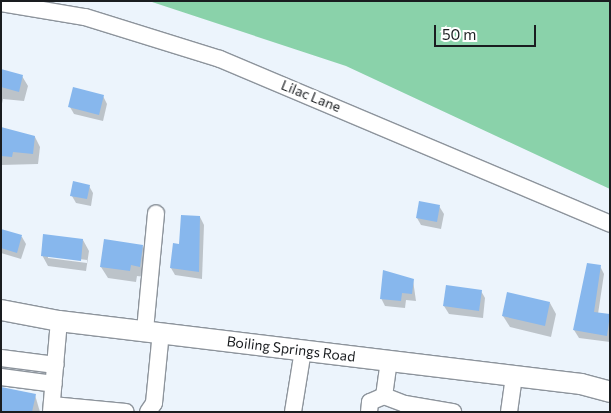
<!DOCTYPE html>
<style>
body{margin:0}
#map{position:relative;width:611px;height:413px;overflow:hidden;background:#ecf4fc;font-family:Commissioner,sans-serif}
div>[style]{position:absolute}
.green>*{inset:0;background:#8ad2aa}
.shadow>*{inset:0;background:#0003}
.building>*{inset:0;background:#87b7ed}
.roads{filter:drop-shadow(1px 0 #8d949c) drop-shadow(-1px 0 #8d949c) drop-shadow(0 1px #8d949c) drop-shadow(0 -1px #8d949c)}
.minor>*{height:16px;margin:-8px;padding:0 8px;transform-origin:8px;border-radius:8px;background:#fff}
.major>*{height:20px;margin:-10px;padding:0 10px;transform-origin:10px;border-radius:10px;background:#fff}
span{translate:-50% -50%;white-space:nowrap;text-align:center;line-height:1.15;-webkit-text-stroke:4px #fff;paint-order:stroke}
.street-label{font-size:14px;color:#1a1d20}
.frame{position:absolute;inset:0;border:2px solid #1a1d20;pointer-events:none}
.scale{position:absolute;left:434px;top:25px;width:102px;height:22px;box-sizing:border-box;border:2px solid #1a1d20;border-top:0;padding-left:6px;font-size:15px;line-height:18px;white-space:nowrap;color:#1a1d20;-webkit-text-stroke:4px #fff;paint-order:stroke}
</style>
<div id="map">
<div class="green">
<i style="clip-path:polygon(149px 1px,610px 1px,610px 189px,346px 66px)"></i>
</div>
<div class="shadow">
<i style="clip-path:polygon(1px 70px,22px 76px,28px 86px,24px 101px,3px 99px,1px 108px)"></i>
<i style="clip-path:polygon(103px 96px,107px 104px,103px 121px,74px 114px,70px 107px)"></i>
<i style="clip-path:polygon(1px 128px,35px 137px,40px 147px,38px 164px,1px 165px)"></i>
<i style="clip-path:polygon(89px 186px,93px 193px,91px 206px,76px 203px,72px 196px)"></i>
<i style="clip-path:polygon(439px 206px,444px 214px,441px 229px,421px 225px,417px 218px)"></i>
<i style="clip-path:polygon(200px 217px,204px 225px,202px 279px,175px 275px,171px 268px,180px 245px)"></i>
<i style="clip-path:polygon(1px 230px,22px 237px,26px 244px,21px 259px,1px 253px)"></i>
<i style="clip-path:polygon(evenodd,83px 240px,89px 251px,86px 271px,48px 266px,42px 255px,83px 240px,48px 255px,87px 260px,87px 263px,48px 258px,48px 255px)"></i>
<i style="clip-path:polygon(142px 246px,148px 257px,145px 277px,137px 276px,136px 282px,108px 278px,101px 267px)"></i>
<i style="clip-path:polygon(600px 266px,604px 274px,598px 314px,610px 315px,610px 342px,579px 338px,574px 330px)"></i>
<i style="clip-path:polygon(413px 280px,416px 301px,406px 300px,405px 308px,385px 306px,381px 298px)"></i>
<i style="clip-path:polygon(447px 287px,481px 291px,485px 298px,483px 318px,449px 314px,444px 306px)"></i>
<i style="clip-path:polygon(550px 303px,556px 314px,551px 337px,510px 327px,503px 316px)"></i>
<i style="clip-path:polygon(35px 395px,40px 412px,1px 412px)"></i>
</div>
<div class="building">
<i style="clip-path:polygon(1px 69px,23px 75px,19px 92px,1px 87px)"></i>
<i style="clip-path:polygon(73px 87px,104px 95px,99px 115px,68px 107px)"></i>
<i style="clip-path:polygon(1px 127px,35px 136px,33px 154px,13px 152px,12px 157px,1px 156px)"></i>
<i style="clip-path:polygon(73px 181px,90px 185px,87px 199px,70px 196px)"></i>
<i style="clip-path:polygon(419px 201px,440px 205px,437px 222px,416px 218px)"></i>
<i style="clip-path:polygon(181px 215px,200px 216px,199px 272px,170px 268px,173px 243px,179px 244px)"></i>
<i style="clip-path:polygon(1px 229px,22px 235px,17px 253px,1px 248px)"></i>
<i style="clip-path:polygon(43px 234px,83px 239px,81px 261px,41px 256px)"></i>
<i style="clip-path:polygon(104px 239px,143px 245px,140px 267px,131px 265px,130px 271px,100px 267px)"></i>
<i style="clip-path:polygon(587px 263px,601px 265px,594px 312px,610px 314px,607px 336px,573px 330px)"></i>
<i style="clip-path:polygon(383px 270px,414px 279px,412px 294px,402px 293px,401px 301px,380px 299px)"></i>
<i style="clip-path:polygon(446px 285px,482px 290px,479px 311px,443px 306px)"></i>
<i style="clip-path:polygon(507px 292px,550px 302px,545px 326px,502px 316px)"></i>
<i style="clip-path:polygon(1px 387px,36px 394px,32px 412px,1px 412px)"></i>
</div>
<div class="roads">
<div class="minor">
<i style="left:1px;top:3px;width:85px;rotate:9.5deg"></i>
<i style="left:85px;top:17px;width:141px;rotate:17.3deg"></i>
<i style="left:220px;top:59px;width:423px;rotate:22.9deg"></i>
<i style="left:145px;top:330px;width:117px;rotate:-84.6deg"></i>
<i style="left:1px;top:358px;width:55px;rotate:7.3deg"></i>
<i style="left:1px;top:377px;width:53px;rotate:7.5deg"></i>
<i style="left:384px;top:396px;width:22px;rotate:21deg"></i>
<i style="left:405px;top:404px;width:49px;rotate:9.5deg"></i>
<i style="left:52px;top:405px;width:74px;rotate:5.4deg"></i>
<i style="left:51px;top:412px;width:91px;rotate:-85deg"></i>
<i style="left:148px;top:412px;width:11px;rotate:-56deg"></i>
<i style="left:154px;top:403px;width:71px;rotate:-84.4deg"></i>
<i style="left:293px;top:412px;width:63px;rotate:-80.8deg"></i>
<i style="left:369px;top:412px;width:10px;rotate:-84deg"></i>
<i style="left:370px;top:402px;width:15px;rotate:-23deg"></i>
<i style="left:384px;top:396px;width:35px;rotate:-82deg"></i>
<i style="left:509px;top:412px;width:36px;rotate:-82deg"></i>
</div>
<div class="major">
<i style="left:1px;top:310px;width:59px;rotate:10.7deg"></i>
<i style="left:59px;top:321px;width:526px;rotate:6.88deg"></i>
<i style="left:581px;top:384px;width:30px;rotate:15deg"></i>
</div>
</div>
<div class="street-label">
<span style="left:311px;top:96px;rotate:22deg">Lilac Lane</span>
<span style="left:291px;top:349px;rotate:7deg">Boiling Springs Road</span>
</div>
<div class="frame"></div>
<div class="scale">50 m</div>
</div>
